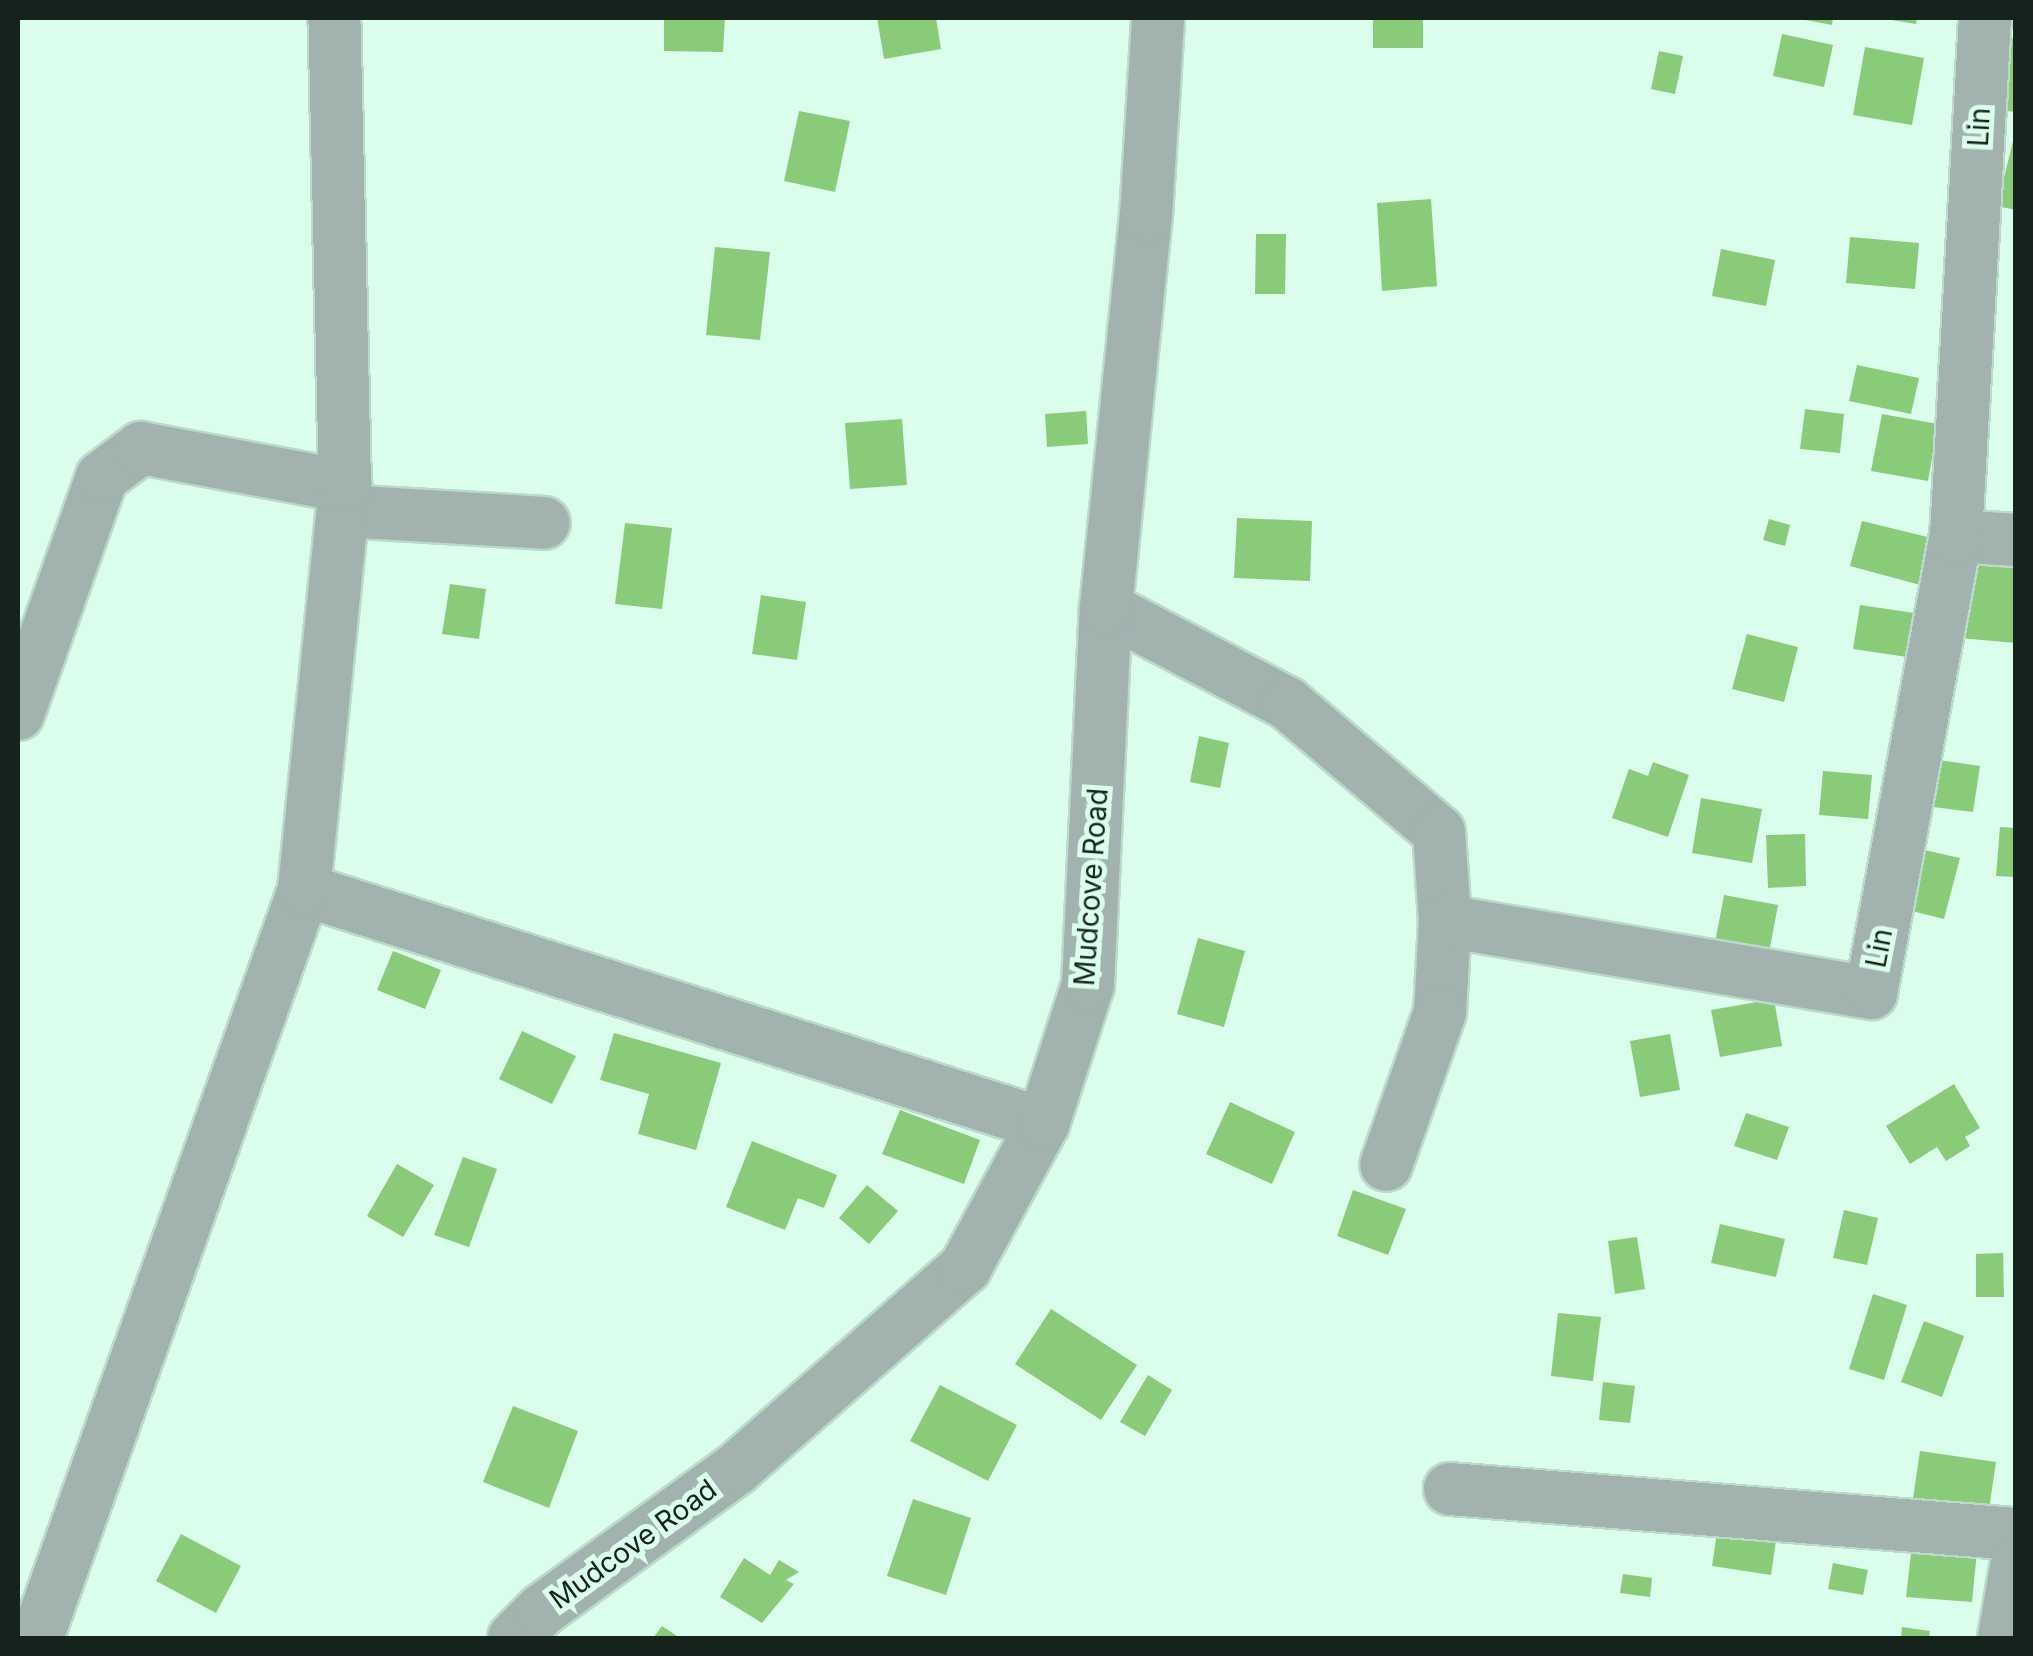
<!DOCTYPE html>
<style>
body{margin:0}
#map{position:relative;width:2033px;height:1656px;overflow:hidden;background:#dbfdeb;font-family:Inter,sans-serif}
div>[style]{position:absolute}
.building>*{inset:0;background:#8acb79}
.roads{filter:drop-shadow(2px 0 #bbdaca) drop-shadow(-2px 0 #bbdaca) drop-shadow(0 2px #bbdaca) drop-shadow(0 -2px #bbdaca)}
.minor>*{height:52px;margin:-26px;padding:0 26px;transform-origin:26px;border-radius:26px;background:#a1b2af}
span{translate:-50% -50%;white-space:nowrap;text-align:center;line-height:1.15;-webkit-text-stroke:10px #dbfdeb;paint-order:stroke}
.street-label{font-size:28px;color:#16221c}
.frame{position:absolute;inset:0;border:20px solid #16221c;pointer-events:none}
</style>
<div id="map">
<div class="building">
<i style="clip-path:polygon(664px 18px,725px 18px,723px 52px,664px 51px)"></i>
<i style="clip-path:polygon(877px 18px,936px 18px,941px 49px,884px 59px)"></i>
<i style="clip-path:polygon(1795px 18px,1833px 18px,1832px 25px)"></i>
<i style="clip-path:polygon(1879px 18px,1917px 18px,1916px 24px)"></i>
<i style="clip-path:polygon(1373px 20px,1423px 20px,1423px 48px,1373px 48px)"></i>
<i style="clip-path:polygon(1782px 34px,1833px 45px,1824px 87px,1773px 76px)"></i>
<i style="clip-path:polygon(2006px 37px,2016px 39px,2016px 112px,1997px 110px)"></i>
<i style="clip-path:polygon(1865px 47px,1924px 58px,1912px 125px,1853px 115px)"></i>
<i style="clip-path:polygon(1659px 51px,1683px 56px,1675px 94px,1651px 89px)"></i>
<i style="clip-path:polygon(799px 111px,850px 121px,835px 192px,784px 181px)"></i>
<i style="clip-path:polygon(2016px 129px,2016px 210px,1997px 206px)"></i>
<i style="clip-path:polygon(1431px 199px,1437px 286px,1382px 291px,1377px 203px)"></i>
<i style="clip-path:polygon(1256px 234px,1286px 234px,1285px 294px,1255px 294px)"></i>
<i style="clip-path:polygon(1850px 237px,1919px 243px,1915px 289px,1846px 283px)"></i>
<i style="clip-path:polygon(715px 247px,770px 252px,760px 340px,706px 335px)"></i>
<i style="clip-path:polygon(1721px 249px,1775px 260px,1766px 306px,1712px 296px)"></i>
<i style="clip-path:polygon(1857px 365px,1919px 378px,1911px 414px,1849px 401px)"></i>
<i style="clip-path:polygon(1805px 409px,1844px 414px,1840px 453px,1800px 449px)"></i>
<i style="clip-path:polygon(1086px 411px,1088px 444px,1047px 447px,1045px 414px)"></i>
<i style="clip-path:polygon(1882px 414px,1938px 424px,1928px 481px,1871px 471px)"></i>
<i style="clip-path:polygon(902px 419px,907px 485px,850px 489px,845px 423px)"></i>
<i style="clip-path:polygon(1237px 518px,1312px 521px,1310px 581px,1234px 578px)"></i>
<i style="clip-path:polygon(1769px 519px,1790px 525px,1785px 546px,1763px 540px)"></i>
<i style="clip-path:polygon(1862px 521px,1948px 542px,1935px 589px,1850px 566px)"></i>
<i style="clip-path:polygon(625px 523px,672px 528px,662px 609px,615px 604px)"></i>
<i style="clip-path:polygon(1969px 546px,2016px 551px,2016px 643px,1959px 638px)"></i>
<i style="clip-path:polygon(450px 584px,486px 589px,479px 639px,442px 634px)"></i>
<i style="clip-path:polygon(761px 595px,806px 602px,797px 660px,752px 654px)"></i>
<i style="clip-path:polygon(1860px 605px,1914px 613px,1907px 657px,1853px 649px)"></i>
<i style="clip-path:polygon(1747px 634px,1798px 647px,1784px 702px,1732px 689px)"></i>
<i style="clip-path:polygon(1199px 736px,1229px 743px,1220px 788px,1190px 782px)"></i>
<i style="clip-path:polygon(1932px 759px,1980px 766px,1973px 812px,1925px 806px)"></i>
<i style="clip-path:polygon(1653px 762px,1689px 775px,1668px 837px,1612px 818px,1629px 769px,1648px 776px)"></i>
<i style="clip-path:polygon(1823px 771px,1872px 775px,1868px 819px,1819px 815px)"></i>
<i style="clip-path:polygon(1701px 798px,1762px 809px,1752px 863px,1692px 853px)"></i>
<i style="clip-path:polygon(2000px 827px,2016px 828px,2016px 877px,1996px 876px)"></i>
<i style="clip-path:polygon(1805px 834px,1806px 886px,1768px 888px,1766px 835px)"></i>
<i style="clip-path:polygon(1911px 847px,1960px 858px,1944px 919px,1896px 907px)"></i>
<i style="clip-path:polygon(1724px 895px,1778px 905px,1768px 958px,1714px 948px)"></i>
<i style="clip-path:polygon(1198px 938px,1245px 951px,1224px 1027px,1177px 1014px)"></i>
<i style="clip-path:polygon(393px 951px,441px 970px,425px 1009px,377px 990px)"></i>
<i style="clip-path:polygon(1774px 999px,1782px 1046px,1720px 1057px,1711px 1010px)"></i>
<i style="clip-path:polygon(522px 1031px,576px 1056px,552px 1104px,499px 1079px)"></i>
<i style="clip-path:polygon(614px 1033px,721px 1063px,696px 1150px,638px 1134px,649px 1094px,600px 1080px)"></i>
<i style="clip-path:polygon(1670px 1034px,1680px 1090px,1640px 1097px,1630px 1041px)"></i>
<i style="clip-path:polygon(1954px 1084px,1980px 1128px,1965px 1137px,1970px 1146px,1946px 1161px,1937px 1147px,1910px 1164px,1886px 1126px)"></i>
<i style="clip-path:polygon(1230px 1102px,1295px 1132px,1272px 1184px,1206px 1154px)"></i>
<i style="clip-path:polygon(900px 1110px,980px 1140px,964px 1184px,882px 1154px)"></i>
<i style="clip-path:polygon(1746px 1113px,1789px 1127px,1777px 1160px,1734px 1146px)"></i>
<i style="clip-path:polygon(752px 1141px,837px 1175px,824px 1208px,798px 1198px,785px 1230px,726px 1207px)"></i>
<i style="clip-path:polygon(463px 1157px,497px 1169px,469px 1247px,434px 1235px)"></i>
<i style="clip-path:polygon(397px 1164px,434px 1185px,403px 1237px,367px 1216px)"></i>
<i style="clip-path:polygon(867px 1185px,898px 1211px,869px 1244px,839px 1218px)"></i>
<i style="clip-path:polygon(1353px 1190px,1406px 1209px,1388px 1255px,1337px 1236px)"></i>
<i style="clip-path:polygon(1844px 1210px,1878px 1218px,1867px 1265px,1833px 1258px)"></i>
<i style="clip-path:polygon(1720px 1224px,1785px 1239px,1776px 1277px,1711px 1263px)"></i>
<i style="clip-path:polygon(1637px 1237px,1645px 1289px,1615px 1294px,1608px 1241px)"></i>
<i style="clip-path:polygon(2003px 1253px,2004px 1297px,1976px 1297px,1976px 1254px)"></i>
<i style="clip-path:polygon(1873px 1294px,1907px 1305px,1884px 1380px,1849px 1369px)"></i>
<i style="clip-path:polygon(1051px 1309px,1137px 1365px,1101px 1420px,1015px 1364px)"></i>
<i style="clip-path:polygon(1558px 1313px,1601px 1317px,1593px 1381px,1551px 1376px)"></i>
<i style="clip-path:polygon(1924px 1321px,1964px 1336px,1942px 1397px,1901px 1382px)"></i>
<i style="clip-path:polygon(1148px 1375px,1172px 1390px,1145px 1436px,1120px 1422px)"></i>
<i style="clip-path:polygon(1603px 1382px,1635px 1386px,1630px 1423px,1599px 1420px)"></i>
<i style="clip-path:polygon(940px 1385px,1017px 1425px,988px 1481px,910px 1441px)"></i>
<i style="clip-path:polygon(513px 1406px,578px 1431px,549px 1508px,483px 1482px)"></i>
<i style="clip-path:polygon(1920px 1451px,1996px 1462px,1987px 1523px,1911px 1512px)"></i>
<i style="clip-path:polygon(913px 1499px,971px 1518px,946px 1595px,887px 1576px)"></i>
<i style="clip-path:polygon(1718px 1525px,1777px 1534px,1771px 1575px,1712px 1566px)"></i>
<i style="clip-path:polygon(181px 1534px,241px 1566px,216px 1613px,156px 1581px)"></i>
<i style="clip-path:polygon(1912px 1545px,1977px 1551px,1972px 1602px,1906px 1597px)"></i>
<i style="clip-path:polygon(744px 1558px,770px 1575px,779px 1560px,799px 1572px,786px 1580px,794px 1584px,762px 1623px,720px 1597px)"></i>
<i style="clip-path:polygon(1833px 1563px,1868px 1570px,1863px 1595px,1828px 1589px)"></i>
<i style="clip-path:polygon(1623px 1574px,1652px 1578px,1650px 1597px,1620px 1593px)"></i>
<i style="clip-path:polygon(662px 1626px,680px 1638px,653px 1638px)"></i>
<i style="clip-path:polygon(1902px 1627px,1930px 1631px,1929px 1638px,1901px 1638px)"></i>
</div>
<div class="roads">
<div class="minor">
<i style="left:344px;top:511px;width:200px;rotate:3.4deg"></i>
<i style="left:1956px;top:536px;width:60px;rotate:3.8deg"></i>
<i style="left:1106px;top:608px;width:204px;rotate:27.7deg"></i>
<i style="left:1287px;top:703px;width:199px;rotate:40.3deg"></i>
<i style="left:1439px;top:832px;width:89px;rotate:86.1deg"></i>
<i style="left:1445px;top:921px;width:91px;rotate:93.1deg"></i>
<i style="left:1440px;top:1012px;width:162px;rotate:109.4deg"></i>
<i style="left:18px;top:714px;width:251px;rotate:-70.5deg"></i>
<i style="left:102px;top:477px;width:49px;rotate:-36.6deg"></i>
<i style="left:141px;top:448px;width:208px;rotate:10.6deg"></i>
<i style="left:304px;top:890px;width:775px;rotate:17.57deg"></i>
<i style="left:1445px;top:921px;width:432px;rotate:9.6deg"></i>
<i style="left:1871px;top:993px;width:465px;rotate:-79.5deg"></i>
<i style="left:1956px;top:536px;width:519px;rotate:-86.8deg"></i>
<i style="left:1450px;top:1489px;width:568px;rotate:4.55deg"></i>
<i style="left:37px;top:1638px;width:794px;rotate:-70.36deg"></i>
<i style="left:304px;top:890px;width:406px;rotate:-84.2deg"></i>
<i style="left:345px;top:486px;width:468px;rotate:-91.3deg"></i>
<i style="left:514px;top:1638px;width:40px;rotate:-45deg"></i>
<i style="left:542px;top:1610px;width:240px;rotate:-36deg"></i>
<i style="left:736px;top:1469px;width:305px;rotate:-41.3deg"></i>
<i style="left:965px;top:1268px;width:164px;rotate:-61.6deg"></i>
<i style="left:1043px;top:1124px;width:146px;rotate:-72.1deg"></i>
<i style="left:1088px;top:985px;width:377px;rotate:-87.3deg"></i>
<i style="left:1106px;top:608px;width:394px;rotate:-84.2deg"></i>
<i style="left:1146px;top:216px;width:198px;rotate:-86.5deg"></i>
<i style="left:2004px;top:1638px;width:71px;rotate:-80.3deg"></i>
</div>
</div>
<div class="street-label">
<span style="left:1979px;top:127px;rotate:-87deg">Lin</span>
<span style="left:1091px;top:887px;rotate:-86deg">Mudcove Road</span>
<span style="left:1879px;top:948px;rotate:-79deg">Lin</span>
<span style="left:633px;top:1544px;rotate:-36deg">Mudcove Road</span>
</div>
<div class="frame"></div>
</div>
